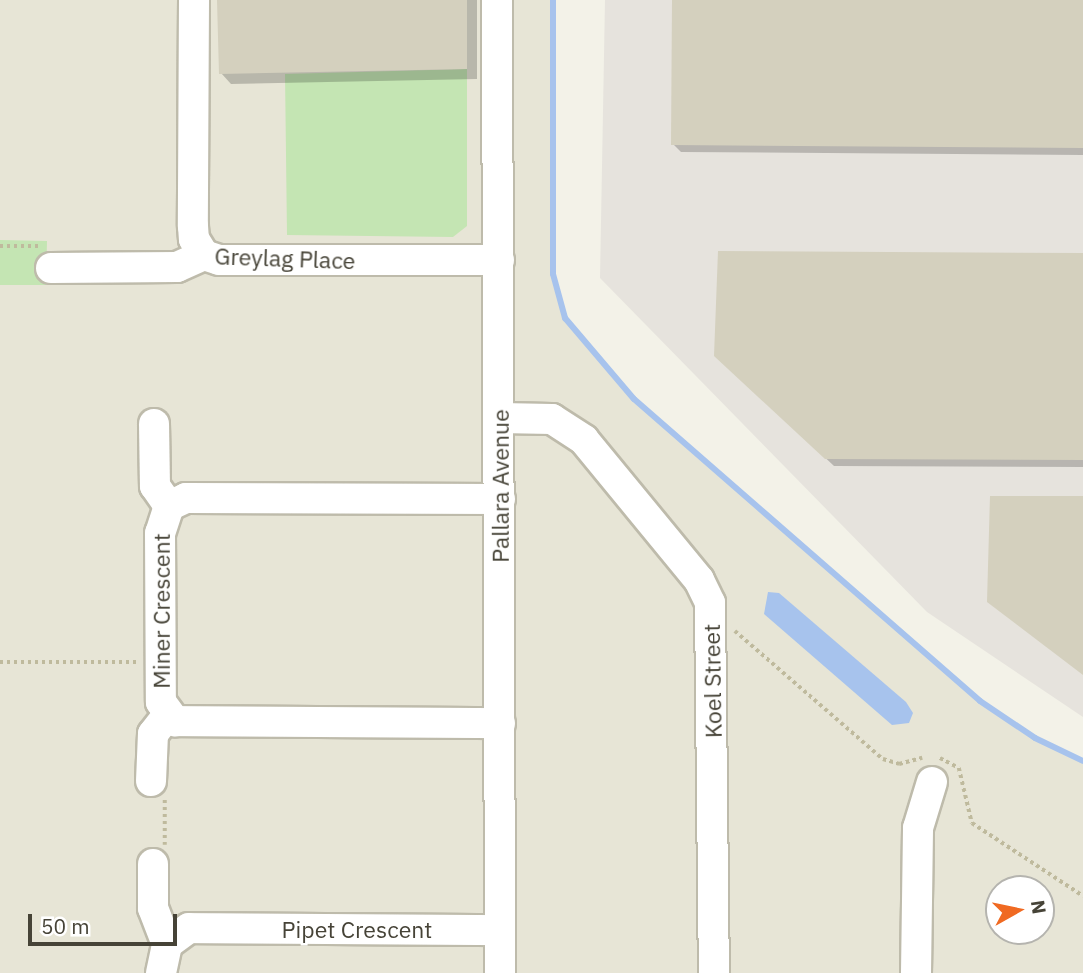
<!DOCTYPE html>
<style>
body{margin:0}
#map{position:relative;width:1083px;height:973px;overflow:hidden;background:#f3f2e8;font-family:"IBM Plex Sans",sans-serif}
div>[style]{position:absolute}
.residential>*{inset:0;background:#e7e5d6}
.industrial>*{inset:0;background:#e6e3dd}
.green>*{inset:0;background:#c4e5b3}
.water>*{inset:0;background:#a7c3ed}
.shadow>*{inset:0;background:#0003}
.stream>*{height:6px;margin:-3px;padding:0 3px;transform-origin:3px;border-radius:3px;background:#a7c3ed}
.building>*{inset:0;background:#d4d0be}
.path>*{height:3.5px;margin-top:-1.75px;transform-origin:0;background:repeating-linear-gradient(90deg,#bfba9d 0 3.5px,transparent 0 7px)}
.roads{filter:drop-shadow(2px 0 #bebbab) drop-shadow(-2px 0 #bebbab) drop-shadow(0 2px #bebbab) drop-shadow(0 -2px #bebbab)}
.minor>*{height:30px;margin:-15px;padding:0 15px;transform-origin:15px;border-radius:15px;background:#fff}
span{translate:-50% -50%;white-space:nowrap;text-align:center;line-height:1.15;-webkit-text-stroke:5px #fff;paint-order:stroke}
.street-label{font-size:23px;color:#464337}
.north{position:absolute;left:985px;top:875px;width:70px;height:70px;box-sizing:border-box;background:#fff;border:2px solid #b5b4af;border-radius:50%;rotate:81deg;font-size:19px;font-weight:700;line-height:28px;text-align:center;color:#464337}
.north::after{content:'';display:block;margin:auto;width:24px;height:32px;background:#f06a22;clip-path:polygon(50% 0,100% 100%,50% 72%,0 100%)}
.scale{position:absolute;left:28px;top:914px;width:149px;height:32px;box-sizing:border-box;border:4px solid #464337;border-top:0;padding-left:9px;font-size:21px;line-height:24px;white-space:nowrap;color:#464337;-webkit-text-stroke:5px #fff;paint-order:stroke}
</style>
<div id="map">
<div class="residential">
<i style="clip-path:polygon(evenodd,0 0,553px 0,553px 274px,565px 318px,634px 399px,980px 701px,1035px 738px,1083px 761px,1083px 973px,0 973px,0 0,999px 889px,1041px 889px,1041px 931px,999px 931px,999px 889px)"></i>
</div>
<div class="industrial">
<i style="clip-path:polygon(605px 0,1083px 0,1083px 717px,927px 612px,600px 278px)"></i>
</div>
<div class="green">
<i style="clip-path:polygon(467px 69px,467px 226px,453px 237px,287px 235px,285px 74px)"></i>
<i style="clip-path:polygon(0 240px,47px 241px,46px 285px,0 285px)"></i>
</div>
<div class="water">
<i style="clip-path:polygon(768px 592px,779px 593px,906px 702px,913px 713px,909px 723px,892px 725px,764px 614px)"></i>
</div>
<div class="shadow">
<i style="clip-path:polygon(218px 0,477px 0,477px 79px,231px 84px,221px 73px)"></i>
<i style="clip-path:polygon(674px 0,1083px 0,1083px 155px,681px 152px,673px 144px)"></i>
<i style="clip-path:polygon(1083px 255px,1083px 467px,834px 466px,716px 355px)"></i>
</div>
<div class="stream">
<i style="left:553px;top:0;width:274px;rotate:90deg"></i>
<i style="left:553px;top:274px;width:46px;rotate:74.7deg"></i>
<i style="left:565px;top:318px;width:106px;rotate:49.6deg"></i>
<i style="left:634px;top:399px;width:459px;rotate:41.1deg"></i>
<i style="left:980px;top:701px;width:66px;rotate:33.9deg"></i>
<i style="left:1035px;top:738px;width:53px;rotate:25.6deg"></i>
</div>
<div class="building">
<i style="clip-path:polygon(217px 0,467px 0,467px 69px,219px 74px)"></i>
<i style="clip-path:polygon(672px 0,1083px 0,1083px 148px,671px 145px)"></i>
<i style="clip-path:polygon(718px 251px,1083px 253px,1083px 460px,825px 459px,714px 356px)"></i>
<i style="clip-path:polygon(990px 496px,1083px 496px,1083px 675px,987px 602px)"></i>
</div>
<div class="path">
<i style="left:0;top:246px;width:38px"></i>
<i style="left:735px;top:631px;width:196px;rotate:40.9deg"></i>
<i style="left:883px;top:759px;width:17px;rotate:17deg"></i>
<i style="left:899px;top:764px;width:24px;rotate:-15deg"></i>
<i style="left:0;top:662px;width:137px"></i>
<i style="left:940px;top:758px;width:21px;rotate:28deg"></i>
<i style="left:959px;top:768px;width:57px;rotate:76.7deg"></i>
<i style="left:972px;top:823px;width:133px;rotate:33.3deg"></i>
<i style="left:165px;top:800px;width:45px;rotate:90deg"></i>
</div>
<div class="roads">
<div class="minor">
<i style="left:194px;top:0;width:226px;rotate:90.3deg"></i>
<i style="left:193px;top:226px;width:13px;rotate:86deg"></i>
<i style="left:194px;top:239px;width:19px;rotate:58deg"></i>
<i style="left:204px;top:255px;width:16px;rotate:18deg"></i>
<i style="left:219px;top:260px;width:280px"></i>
<i style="left:497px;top:0;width:973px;rotate:89.82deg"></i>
<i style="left:51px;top:268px;width:126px;rotate:-0.5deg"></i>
<i style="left:177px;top:267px;width:30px;rotate:-24deg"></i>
<i style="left:500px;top:418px;width:52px;rotate:1.1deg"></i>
<i style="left:552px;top:419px;width:38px;rotate:33deg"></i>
<i style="left:584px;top:440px;width:181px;rotate:50.6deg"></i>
<i style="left:699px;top:580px;width:25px;rotate:64deg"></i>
<i style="left:710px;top:603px;width:370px;rotate:89.4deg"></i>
<i style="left:154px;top:424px;width:62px;rotate:89.1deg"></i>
<i style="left:155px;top:486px;width:24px;rotate:55deg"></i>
<i style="left:500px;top:499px;width:314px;rotate:-179.8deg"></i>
<i style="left:186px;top:498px;width:19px;rotate:155deg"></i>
<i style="left:169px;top:506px;width:28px;rotate:108deg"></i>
<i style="left:160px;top:533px;width:169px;rotate:89.7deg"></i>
<i style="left:161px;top:702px;width:24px;rotate:54deg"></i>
<i style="left:175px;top:721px;width:325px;rotate:0.4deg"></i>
<i style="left:151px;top:781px;width:47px;rotate:-87.6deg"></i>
<i style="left:153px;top:734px;width:24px;rotate:-52deg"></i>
<i style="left:153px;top:864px;width:44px;rotate:90deg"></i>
<i style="left:153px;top:908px;width:39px;rotate:69deg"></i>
<i style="left:161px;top:973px;width:30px;rotate:-78deg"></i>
<i style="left:167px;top:944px;width:27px;rotate:-36deg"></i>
<i style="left:189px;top:928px;width:311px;rotate:0.4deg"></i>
<i style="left:916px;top:973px;width:145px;rotate:-89.2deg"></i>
<i style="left:918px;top:828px;width:48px;rotate:-73.1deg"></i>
</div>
</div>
<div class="street-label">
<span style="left:285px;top:258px;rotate:2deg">Greylag Place</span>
<span style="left:500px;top:486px;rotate:-90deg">Pallara Avenue</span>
<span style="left:161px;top:611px;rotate:-90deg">Miner Crescent</span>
<span style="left:712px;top:681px;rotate:-91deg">Koel Street</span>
<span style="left:357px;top:929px">Pipet Crescent</span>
</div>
<div class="north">N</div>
<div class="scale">50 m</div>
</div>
